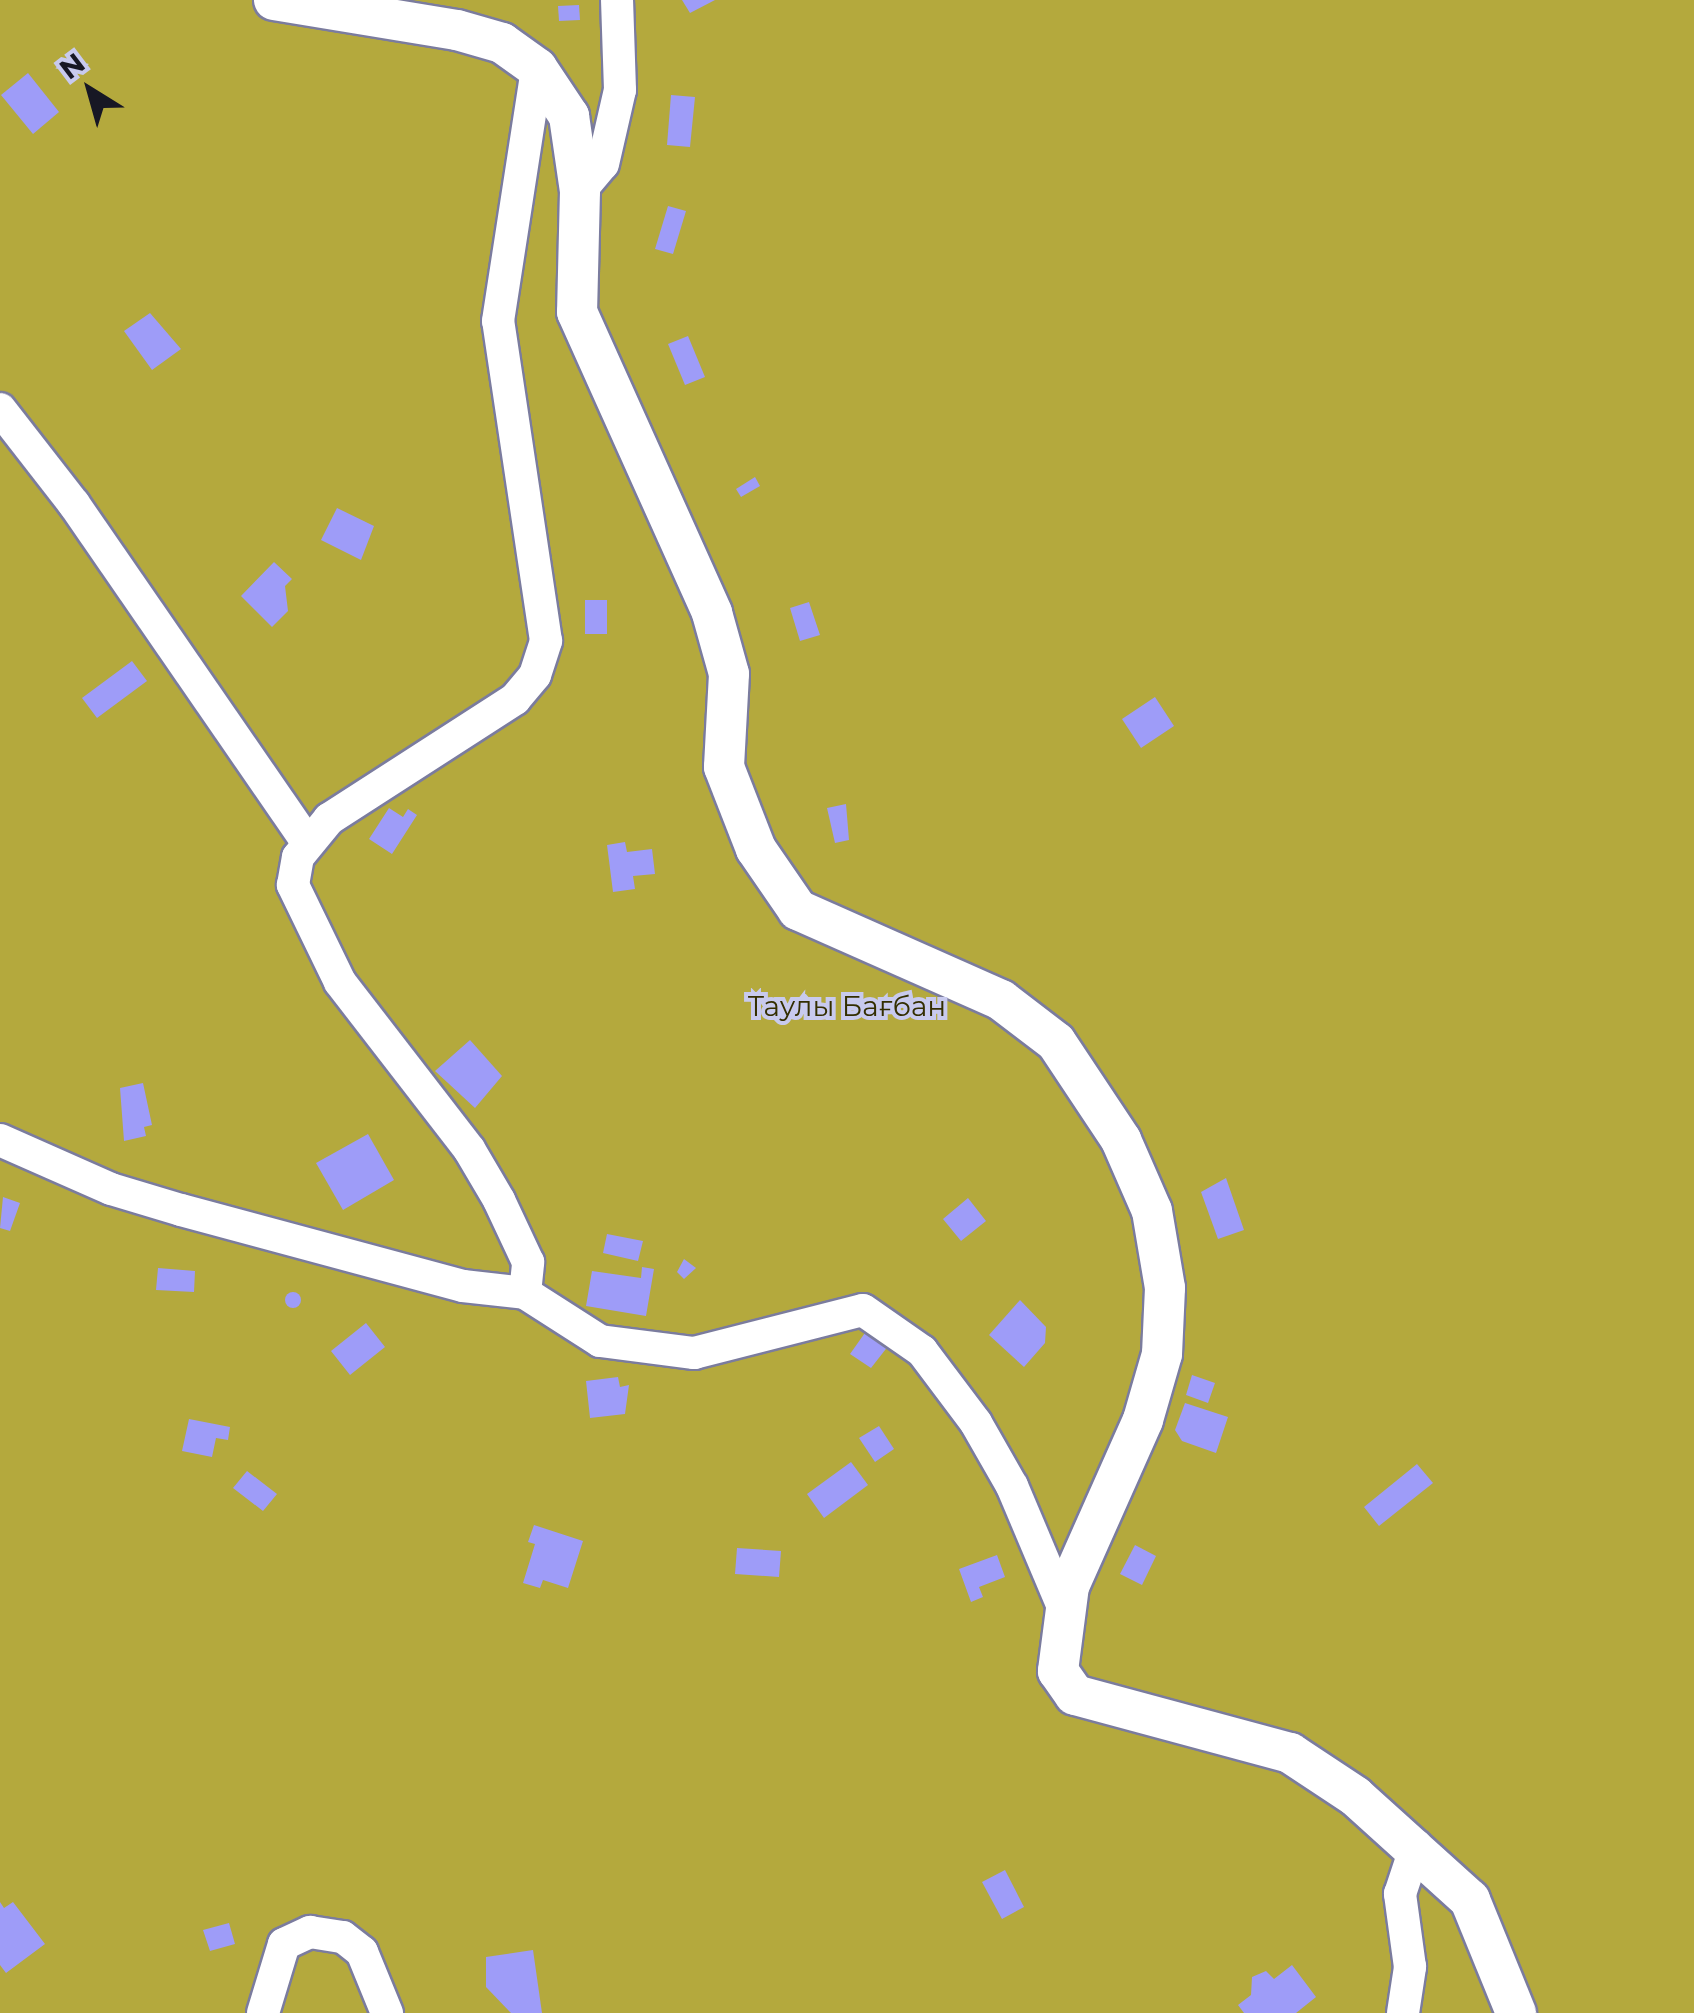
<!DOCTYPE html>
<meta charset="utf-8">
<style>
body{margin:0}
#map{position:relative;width:1694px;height:2013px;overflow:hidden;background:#c8caee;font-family:Montserrat,sans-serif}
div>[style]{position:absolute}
.green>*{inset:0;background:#b4a93d}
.building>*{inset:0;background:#9e9cf8}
.round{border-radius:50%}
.roads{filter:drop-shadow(2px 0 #7b7c9e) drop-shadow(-2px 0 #7b7c9e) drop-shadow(0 2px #7b7c9e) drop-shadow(0 -2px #7b7c9e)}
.minor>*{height:32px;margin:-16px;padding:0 16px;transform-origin:16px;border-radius:16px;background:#fff}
.tertiary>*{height:40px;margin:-20px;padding:0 20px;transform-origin:20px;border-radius:20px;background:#fff}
span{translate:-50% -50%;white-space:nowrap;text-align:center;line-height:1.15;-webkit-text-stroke:8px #c8caee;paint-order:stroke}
.park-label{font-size:28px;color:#332e00}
.north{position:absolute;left:40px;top:40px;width:100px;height:100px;-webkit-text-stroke:8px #c8caee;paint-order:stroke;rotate:323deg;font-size:28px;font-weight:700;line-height:40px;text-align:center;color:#171724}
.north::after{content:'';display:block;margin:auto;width:35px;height:45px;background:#171724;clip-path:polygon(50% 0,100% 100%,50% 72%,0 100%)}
</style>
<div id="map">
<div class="green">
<i style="clip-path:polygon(0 0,1694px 0,1694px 2013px,0 2013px)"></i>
</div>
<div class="building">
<i style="clip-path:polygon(682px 0,715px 0,690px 13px)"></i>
<i style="clip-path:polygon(579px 5px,580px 20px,559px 21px,558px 6px)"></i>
<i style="clip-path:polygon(28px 73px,59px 112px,33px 134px,1px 95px)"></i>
<i style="clip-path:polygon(671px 95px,695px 97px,690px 147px,667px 145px)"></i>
<i style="clip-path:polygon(668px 206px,686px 211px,673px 254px,655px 249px)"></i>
<i style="clip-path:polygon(150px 313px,181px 349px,152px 370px,124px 331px)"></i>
<i style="clip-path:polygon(688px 336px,705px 377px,685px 385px,668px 344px)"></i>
<i style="clip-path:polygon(755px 477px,760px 486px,741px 497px,736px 489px)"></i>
<i style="clip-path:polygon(337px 508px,374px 526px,361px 560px,321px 540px)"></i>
<i style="clip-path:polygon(274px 562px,292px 579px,285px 586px,288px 611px,272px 627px,241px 596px)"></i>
<i style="clip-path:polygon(585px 600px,607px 600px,607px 634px,585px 634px)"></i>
<i style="clip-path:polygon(809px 602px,820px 635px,800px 641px,790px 608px)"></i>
<i style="clip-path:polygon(132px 661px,147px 681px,97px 718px,82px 698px)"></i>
<i style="clip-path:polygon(1155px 697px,1174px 726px,1141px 748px,1122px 719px)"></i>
<i style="clip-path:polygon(846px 804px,849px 840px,835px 843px,827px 808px)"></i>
<i style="clip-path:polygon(389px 808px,403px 817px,408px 809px,417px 815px,392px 854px,369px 839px)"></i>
<i style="clip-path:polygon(625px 842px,627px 852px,652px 849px,655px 874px,633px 876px,635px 889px,613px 892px,607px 845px)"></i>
<i style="clip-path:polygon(470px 1040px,502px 1076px,475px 1108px,435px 1071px)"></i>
<i style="clip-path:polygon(143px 1083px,152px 1125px,144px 1127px,146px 1136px,124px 1141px,120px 1088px)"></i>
<i style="clip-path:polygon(368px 1134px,394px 1180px,343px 1210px,316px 1163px)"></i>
<i style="clip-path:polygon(1226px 1178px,1244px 1230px,1218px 1239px,1201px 1192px)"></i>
<i style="clip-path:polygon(3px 1197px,20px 1203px,10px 1231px,0 1228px)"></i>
<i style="clip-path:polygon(968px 1198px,986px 1221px,961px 1241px,943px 1219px)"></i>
<i style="clip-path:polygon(607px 1234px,643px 1241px,638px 1261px,603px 1253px)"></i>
<i style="clip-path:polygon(684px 1259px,696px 1268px,684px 1279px,677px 1272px)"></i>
<i style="clip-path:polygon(642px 1267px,654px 1269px,646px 1316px,586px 1306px,592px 1271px,641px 1278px)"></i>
<i style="clip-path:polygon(158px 1268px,195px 1271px,194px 1292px,156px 1290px)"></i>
<i class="round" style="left:285px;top:1292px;width:16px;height:16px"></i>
<i style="clip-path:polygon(1020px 1300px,1046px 1327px,1045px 1343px,1024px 1367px,989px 1335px)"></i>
<i style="clip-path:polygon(366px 1323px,385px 1347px,350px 1375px,331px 1351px)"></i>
<i style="clip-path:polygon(867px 1330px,889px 1345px,871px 1368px,850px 1354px)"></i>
<i style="clip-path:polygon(1192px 1375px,1215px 1383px,1208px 1403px,1186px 1395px)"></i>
<i style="clip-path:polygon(618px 1377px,620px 1387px,629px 1385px,625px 1414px,590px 1418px,586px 1381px)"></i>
<i style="clip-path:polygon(1185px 1403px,1228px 1417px,1216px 1453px,1182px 1441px,1175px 1430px)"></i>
<i style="clip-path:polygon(189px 1419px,230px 1427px,228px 1440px,216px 1438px,212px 1457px,182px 1451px)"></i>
<i style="clip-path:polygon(879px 1426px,894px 1449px,875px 1462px,859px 1438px)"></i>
<i style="clip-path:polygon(851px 1462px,868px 1485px,824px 1518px,807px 1494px)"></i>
<i style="clip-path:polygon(1417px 1464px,1433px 1483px,1379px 1526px,1364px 1507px)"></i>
<i style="clip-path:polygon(247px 1471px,277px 1494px,263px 1511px,233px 1488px)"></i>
<i style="clip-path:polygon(534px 1525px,583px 1541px,568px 1588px,543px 1580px,540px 1588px,523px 1583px,535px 1544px,528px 1542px)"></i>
<i style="clip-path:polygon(1135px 1545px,1156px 1556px,1142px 1585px,1120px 1574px)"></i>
<i style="clip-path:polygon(737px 1548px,781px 1551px,779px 1577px,735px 1574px)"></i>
<i style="clip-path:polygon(997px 1555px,1005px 1577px,979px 1587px,983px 1597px,971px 1602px,959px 1569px)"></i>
<i style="clip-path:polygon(1005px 1870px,1024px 1907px,1002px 1919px,982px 1882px)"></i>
<i style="clip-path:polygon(0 1902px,4px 1908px,13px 1902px,45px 1944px,6px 1973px,0 1965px)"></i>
<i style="clip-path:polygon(229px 1923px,235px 1944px,210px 1951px,203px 1930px)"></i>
<i style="clip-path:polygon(533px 1950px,542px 2013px,511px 2013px,486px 1987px,486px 1957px)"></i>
<i style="clip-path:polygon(1292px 1965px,1316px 1997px,1296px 2013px,1244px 2013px,1238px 2005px,1251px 1995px,1252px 1977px,1266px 1971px,1274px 1979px)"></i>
</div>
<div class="roads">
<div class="minor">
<i style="left:580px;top:191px;width:35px;rotate:-50deg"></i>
<i style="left:603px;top:164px;width:76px;rotate:-77.1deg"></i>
<i style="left:620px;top:90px;width:90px;rotate:-91.9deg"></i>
<i style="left:0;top:409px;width:120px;rotate:52.1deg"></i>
<i style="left:74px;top:504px;width:412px;rotate:55.4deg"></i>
<i style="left:0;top:1140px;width:121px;rotate:23.8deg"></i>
<i style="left:111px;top:1189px;width:73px;rotate:16.7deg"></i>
<i style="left:181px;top:1210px;width:292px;rotate:15.1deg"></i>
<i style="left:463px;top:1286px;width:62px;rotate:6.4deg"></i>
<i style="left:525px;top:1293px;width:89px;rotate:32.6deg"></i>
<i style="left:600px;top:1341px;width:95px;rotate:7.3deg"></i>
<i style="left:694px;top:1353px;width:174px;rotate:-14.3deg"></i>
<i style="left:863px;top:1310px;width:72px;rotate:34.8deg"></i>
<i style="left:922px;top:1351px;width:90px;rotate:53.1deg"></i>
<i style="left:976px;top:1423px;width:73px;rotate:60.3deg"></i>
<i style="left:1012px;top:1486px;width:131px;rotate:67.1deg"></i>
<i style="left:525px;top:1293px;width:31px;rotate:-84deg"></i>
<i style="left:528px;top:1262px;width:68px;rotate:-115.1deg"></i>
<i style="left:499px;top:1200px;width:59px;rotate:-120.5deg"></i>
<i style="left:469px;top:1149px;width:211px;rotate:-127.7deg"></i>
<i style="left:340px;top:982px;width:108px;rotate:-115.9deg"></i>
<i style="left:293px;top:885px;width:28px;rotate:-80deg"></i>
<i style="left:298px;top:857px;width:49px;rotate:-50.8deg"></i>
<i style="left:329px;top:819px;width:221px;rotate:-32.8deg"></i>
<i style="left:515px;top:699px;width:31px;rotate:-50deg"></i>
<i style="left:535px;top:675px;width:36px;rotate:-72deg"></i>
<i style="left:546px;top:641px;width:324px;rotate:-98.5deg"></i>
<i style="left:498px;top:321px;width:256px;rotate:-81.2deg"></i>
<i style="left:263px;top:2013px;width:72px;rotate:-73.1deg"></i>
<i style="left:284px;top:1944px;width:29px;rotate:-25deg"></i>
<i style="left:310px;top:1932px;width:33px;rotate:9deg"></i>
<i style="left:343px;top:1937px;width:24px;rotate:38deg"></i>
<i style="left:362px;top:1952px;width:66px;rotate:67.7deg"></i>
<i style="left:1403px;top:2013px;width:47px;rotate:-81.3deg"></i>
<i style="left:1410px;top:1967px;width:74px;rotate:-97.8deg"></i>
<i style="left:1400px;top:1894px;width:51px;rotate:-71.6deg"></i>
</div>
<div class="tertiary">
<i style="left:274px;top:0;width:185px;rotate:9.3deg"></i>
<i style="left:457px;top:30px;width:47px;rotate:16.1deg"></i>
<i style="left:502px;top:43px;width:43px;rotate:35.5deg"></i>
<i style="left:537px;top:68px;width:58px;rotate:56.3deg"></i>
<i style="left:569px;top:116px;width:76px;rotate:81.7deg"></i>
<i style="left:580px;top:191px;width:121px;rotate:91.4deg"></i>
<i style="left:577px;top:312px;width:330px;rotate:65.8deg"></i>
<i style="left:712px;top:613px;width:63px;rotate:74.4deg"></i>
<i style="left:729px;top:674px;width:93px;rotate:93.1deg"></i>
<i style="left:724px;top:767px;width:88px;rotate:68.7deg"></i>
<i style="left:756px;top:849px;width:74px;rotate:55.5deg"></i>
<i style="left:798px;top:910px;width:222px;rotate:23.9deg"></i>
<i style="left:1001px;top:1000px;width:69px;rotate:37.4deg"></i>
<i style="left:1056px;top:1042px;width:118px;rotate:56.4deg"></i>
<i style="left:1121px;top:1140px;width:77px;rotate:66.4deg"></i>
<i style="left:1152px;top:1211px;width:78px;rotate:80.4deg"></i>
<i style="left:1165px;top:1288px;width:66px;rotate:92.6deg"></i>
<i style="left:1162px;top:1354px;width:69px;rotate:106.1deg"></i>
<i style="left:1143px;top:1420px;width:182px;rotate:114deg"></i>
<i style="left:1069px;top:1586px;width:86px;rotate:97.4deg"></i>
<i style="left:1058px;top:1671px;width:29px;rotate:55deg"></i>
<i style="left:1075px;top:1695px;width:223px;rotate:15.1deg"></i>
<i style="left:1290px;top:1753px;width:78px;rotate:33.5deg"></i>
<i style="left:1355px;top:1796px;width:155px;rotate:42.1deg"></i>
<i style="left:1470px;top:1900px;width:122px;rotate:67.8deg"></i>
</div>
</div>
<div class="park-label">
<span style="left:847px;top:1006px">Таулы Бағбан</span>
</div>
<div class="north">N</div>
</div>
